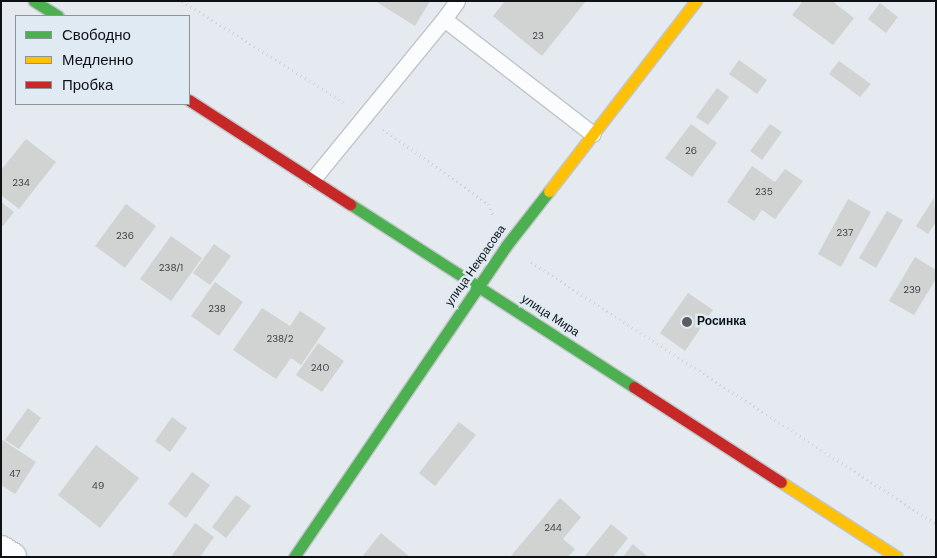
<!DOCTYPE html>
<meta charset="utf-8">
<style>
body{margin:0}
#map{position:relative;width:937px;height:558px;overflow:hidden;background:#e4eaef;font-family:"DM Sans",sans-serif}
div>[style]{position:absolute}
.building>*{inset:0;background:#d1d2d2}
.path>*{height:3px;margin-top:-1.5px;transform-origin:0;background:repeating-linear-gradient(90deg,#d0d2d4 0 1px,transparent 0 5px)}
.roads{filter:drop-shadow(1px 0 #c1c6c9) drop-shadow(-1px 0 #c1c6c9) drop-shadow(0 1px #c1c6c9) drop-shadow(0 -1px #c1c6c9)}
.lane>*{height:15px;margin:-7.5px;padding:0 7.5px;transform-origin:7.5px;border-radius:7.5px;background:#fbfcfd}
.street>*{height:28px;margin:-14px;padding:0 14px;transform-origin:14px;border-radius:14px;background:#fbfcfd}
.fast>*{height:11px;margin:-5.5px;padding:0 5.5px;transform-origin:5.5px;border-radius:5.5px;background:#4caf50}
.slow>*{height:11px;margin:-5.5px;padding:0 5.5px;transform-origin:5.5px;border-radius:5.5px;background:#ffc107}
.jam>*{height:11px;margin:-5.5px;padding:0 5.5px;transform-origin:5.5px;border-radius:5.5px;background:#c62828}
.dots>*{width:14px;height:14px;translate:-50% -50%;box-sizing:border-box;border:2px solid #e0eaf3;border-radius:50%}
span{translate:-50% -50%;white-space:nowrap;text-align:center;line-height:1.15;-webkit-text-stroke:5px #e0eaf3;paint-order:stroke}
.number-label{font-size:10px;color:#404345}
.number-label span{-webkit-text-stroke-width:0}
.street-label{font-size:12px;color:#0f1215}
.poi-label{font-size:12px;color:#0f1215;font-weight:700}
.left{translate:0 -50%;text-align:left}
.frame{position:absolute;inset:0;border:2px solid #0f1215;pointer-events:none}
.legend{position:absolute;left:15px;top:15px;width:175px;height:90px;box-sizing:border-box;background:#e0eaf3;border:1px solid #8c949a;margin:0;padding:6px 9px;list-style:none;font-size:15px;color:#0f1215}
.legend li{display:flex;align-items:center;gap:10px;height:25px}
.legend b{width:25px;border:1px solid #8c949a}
</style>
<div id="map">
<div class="building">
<i style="clip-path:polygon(375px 1px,430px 1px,415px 26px)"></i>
<i style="clip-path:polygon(505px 1px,586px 1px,542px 56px,493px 16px)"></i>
<i style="clip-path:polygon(803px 1px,832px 1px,854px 18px,833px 45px,792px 15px)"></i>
<i style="clip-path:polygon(880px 3px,898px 17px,886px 33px,868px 19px)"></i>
<i style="clip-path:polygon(739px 60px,767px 80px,757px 94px,729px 74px)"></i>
<i style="clip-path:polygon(839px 61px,871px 84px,860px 97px,829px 74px)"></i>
<i style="clip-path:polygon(717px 88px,729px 97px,708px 125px,696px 117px)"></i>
<i style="clip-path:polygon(691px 124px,717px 143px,692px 177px,665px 158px)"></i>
<i style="clip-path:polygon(770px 124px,782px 132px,762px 160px,750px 151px)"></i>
<i style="clip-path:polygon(26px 139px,56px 162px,19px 209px,1px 195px,1px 170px)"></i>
<i style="clip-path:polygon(752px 166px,775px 182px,785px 169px,803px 181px,775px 219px,762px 210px,754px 221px,727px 202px)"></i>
<i style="clip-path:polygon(934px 198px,936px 222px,928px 234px,916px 226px)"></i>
<i style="clip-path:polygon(848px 199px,871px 212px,841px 267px,818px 254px)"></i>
<i style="clip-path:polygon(1px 202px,14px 212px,3px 226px,1px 225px)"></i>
<i style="clip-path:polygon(126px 204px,156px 226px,125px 268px,95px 246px)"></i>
<i style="clip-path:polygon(887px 211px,903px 220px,876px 268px,859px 258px)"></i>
<i style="clip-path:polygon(171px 236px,202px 258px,171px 301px,140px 279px)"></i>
<i style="clip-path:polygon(214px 244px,231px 256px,210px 285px,193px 273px)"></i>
<i style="clip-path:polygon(915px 257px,936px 270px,936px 279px,914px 315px,889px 301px)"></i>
<i style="clip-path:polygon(215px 282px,243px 302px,219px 336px,191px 316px)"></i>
<i style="clip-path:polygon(688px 293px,713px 310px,685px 351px,660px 333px)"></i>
<i style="clip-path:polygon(262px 308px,290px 326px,300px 311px,326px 328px,301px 365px,291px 358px,276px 379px,233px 350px)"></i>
<i style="clip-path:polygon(318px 343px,344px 361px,322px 392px,296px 375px)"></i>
<i style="clip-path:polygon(28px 408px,41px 418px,19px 449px,5px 440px)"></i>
<i style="clip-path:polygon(172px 417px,187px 428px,170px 452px,155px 441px)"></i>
<i style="clip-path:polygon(459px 422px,476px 435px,435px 486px,419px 473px)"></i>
<i style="clip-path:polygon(1px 439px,36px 462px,15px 494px,1px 485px)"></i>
<i style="clip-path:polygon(96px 445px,139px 478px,100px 528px,58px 495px)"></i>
<i style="clip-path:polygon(192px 472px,210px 485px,186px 518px,168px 504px)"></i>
<i style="clip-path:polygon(236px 495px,251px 506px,226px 538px,212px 527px)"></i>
<i style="clip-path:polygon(560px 498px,581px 517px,563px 539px,575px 549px,568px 557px,510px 557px)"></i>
<i style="clip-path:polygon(195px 523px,214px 537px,200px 557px,171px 557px)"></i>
<i style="clip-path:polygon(611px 524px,628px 538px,613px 557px,584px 557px)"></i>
<i style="clip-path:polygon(381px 533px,410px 557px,362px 557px)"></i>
<i style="clip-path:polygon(633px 544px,648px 557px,623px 557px)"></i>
</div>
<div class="path">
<i style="left:182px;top:1px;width:194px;rotate:32.1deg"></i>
<i style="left:383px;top:129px;width:129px;rotate:35.5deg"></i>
<i style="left:488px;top:204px;width:12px;rotate:66deg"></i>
<i style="left:531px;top:262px;width:482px;rotate:32.9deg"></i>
</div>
<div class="roads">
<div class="lane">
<i style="left:444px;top:19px;width:22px;rotate:-54deg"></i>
<i style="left:313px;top:179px;width:207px;rotate:-50.7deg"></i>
<i style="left:444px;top:19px;width:188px;rotate:37.7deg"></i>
</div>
<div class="street">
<i style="left:1px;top:550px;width:13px;rotate:32deg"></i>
</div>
<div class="fast">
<i style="left:34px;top:1px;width:28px;rotate:32deg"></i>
<i style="left:350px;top:204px;width:338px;rotate:32.8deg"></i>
<i style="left:294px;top:557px;width:376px;rotate:-55.7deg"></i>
<i style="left:506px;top:246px;width:70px;rotate:-52deg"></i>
</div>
<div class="slow">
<i style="left:549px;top:191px;width:240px;rotate:-52.3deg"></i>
<i style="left:781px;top:482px;width:138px;rotate:32.9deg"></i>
</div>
<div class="jam">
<i style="left:189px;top:100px;width:192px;rotate:32.9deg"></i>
<i style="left:634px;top:387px;width:175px;rotate:32.9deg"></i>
</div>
</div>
<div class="dots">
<i style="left:687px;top:322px;background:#5a5e61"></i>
</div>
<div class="number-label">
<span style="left:538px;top:36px">23</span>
<span style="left:691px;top:151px">26</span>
<span style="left:21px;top:183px">234</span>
<span style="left:764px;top:192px">235</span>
<span style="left:845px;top:233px">237</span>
<span style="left:125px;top:236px">236</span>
<span style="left:171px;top:268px">238/1</span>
<span style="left:912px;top:290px">239</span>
<span style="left:217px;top:309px">238</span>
<span style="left:280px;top:339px">238/2</span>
<span style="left:320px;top:368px">240</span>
<span style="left:15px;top:474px">47</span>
<span style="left:98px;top:486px">49</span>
<span style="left:553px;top:528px">244</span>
</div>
<div class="street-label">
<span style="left:476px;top:266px;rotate:-55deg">улица Некрасова</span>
<span style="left:550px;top:316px;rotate:33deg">улица Мира</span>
</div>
<div class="poi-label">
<span class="left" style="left:697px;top:322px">Росинка</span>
</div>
<div class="frame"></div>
<ul class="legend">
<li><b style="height:6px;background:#4caf50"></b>Свободно</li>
<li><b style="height:6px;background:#ffc107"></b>Медленно</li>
<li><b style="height:6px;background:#c62828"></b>Пробка</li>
</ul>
</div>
